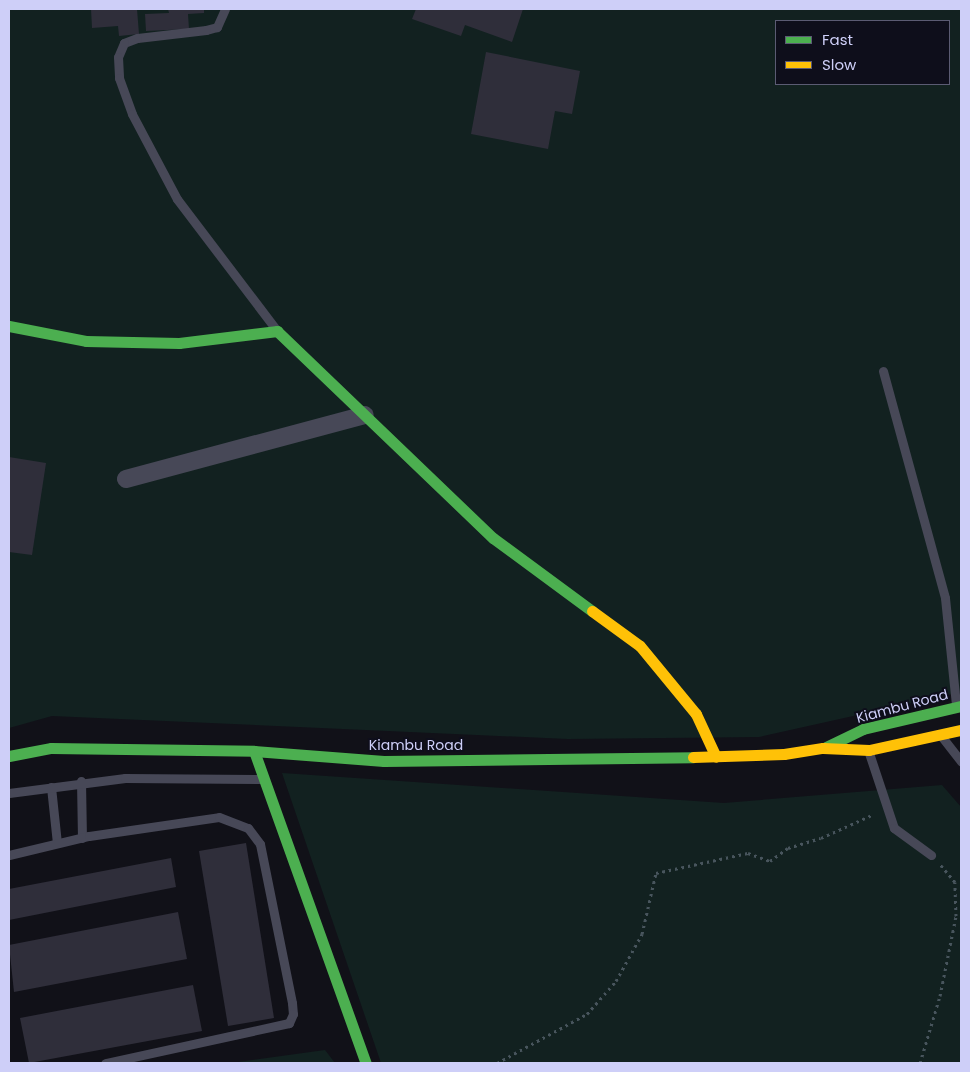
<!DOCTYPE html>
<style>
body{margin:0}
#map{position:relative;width:970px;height:1072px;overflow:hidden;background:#111118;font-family:Poppins,sans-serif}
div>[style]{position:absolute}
.green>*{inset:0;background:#122120}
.building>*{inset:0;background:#2f2e3a}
.path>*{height:3px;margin-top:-1.5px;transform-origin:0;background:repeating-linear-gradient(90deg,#48555d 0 2.5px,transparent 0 6.5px)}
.lane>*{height:9px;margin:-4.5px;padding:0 4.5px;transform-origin:4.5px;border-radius:4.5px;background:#474857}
.street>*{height:18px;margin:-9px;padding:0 9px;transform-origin:9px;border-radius:9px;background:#474857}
.fast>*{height:11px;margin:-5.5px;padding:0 5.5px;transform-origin:5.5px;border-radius:5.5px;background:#4caf50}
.slow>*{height:11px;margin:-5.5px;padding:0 5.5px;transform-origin:5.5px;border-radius:5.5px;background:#ffc107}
span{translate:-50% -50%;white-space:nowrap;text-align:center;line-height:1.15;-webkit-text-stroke:4px #0e0e1b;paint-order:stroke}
.street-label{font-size:14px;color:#cecff8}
.frame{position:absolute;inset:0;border:10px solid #cecff8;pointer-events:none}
.legend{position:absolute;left:775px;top:20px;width:175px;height:65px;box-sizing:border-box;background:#0e0e1b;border:1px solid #5b5b73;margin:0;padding:6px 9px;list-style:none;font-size:15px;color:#cecff8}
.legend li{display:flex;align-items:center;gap:10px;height:25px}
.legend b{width:25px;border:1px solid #5b5b73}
</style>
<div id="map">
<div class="green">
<i style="clip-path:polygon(evenodd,9px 9px,961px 9px,961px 692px,759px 737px,568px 739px,52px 716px,9px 728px,9px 9px,776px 21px,949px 21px,949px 84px,776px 84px,776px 21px)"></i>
<i style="clip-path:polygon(282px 773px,724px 803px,942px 785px,961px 807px,961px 1063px,381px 1063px)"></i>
<i style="clip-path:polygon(325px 1050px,335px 1063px,231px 1063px)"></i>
</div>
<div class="building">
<i style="clip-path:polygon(91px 9px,137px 9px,139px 34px,119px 36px,118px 26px,92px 28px)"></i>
<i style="clip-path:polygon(168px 9px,204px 9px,204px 13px,188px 14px,189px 29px,146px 31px,145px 14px,169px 13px)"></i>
<i style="clip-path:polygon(416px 9px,523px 9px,512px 42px,465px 25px,461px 36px,412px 19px)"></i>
<i style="clip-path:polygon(486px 52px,580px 71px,572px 114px,555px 111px,548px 149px,471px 134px)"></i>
<i style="clip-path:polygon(9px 457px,46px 463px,32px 555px,9px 552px)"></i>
<i style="clip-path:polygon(246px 843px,274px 1018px,228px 1026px,199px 851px)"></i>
<i style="clip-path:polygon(171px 858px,176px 887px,9px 920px,9px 889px)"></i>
<i style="clip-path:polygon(178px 912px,187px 959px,14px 992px,9px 945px)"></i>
<i style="clip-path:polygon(193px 985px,202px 1031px,29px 1063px,20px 1018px)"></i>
</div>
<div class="path">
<i style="left:497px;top:1063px;width:102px;rotate:-28.6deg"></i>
<i style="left:587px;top:1014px;width:44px;rotate:-48.7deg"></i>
<i style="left:616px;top:981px;width:54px;rotate:-61deg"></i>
<i style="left:642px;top:934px;width:63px;rotate:-77.1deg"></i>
<i style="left:656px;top:873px;width:94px;rotate:-12.3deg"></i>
<i style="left:748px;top:853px;width:23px;rotate:20deg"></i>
<i style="left:770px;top:861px;width:22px;rotate:-36deg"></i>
<i style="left:788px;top:848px;width:34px;rotate:-17deg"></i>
<i style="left:821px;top:838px;width:58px;rotate:-24.4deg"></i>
<i style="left:920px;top:1063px;width:70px;rotate:-73.4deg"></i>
<i style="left:940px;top:996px;width:82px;rotate:-78.7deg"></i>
<i style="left:956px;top:916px;width:34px;rotate:-92deg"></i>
<i style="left:955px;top:882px;width:23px;rotate:-130deg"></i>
</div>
<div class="lane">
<i style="left:225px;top:9px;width:20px;rotate:114deg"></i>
<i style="left:217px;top:27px;width:11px;rotate:165deg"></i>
<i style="left:206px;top:30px;width:69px;rotate:173.4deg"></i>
<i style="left:137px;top:38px;width:14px;rotate:159deg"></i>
<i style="left:124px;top:43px;width:15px;rotate:113deg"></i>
<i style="left:118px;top:57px;width:21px;rotate:87deg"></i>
<i style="left:119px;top:78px;width:38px;rotate:70deg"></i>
<i style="left:132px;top:114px;width:96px;rotate:62.1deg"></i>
<i style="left:177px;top:199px;width:162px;rotate:52.8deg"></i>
<i style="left:883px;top:371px;width:235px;rotate:74.7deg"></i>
<i style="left:945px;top:598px;width:107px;rotate:84.1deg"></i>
<i style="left:942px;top:737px;width:31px;rotate:52deg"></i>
<i style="left:869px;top:753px;width:79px;rotate:71.6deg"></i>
<i style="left:894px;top:828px;width:46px;rotate:36.1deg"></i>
<i style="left:81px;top:781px;width:57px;rotate:89deg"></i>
<i style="left:51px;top:787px;width:56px;rotate:83.9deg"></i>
<i style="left:9px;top:793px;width:117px;rotate:-7.4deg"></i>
<i style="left:125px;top:778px;width:137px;rotate:0.4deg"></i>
<i style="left:9px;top:855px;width:82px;rotate:-13.4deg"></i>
<i style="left:89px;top:836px;width:131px;rotate:-8.3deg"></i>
<i style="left:219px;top:817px;width:31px;rotate:21deg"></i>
<i style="left:248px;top:828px;width:20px;rotate:53deg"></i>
<i style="left:260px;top:844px;width:162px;rotate:78.6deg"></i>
<i style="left:292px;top:1003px;width:11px;rotate:85deg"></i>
<i style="left:293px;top:1014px;width:10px;rotate:114deg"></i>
<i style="left:289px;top:1023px;width:188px;rotate:167.7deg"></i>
</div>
<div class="street">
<i style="left:126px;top:479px;width:247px;rotate:-15deg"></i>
</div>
<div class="fast">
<i style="left:9px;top:326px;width:78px;rotate:11deg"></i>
<i style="left:86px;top:341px;width:93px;rotate:1.2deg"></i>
<i style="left:179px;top:343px;width:99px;rotate:-7deg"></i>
<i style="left:277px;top:331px;width:299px;rotate:43.8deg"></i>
<i style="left:493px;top:538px;width:123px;rotate:36.4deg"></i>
<i style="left:826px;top:747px;width:41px;rotate:-25.9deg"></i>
<i style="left:863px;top:729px;width:101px;rotate:-13.2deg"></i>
<i style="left:254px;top:751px;width:331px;rotate:70.3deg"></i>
<i style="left:9px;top:756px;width:43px;rotate:-10.8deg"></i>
<i style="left:51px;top:748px;width:203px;rotate:0.8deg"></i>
<i style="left:254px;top:751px;width:130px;rotate:4.4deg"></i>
<i style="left:384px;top:761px;width:309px;rotate:-0.7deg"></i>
</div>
<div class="slow">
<i style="left:592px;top:611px;width:59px;rotate:36.1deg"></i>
<i style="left:640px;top:646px;width:88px;rotate:50.5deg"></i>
<i style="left:696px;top:714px;width:47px;rotate:65.1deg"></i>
<i style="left:693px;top:757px;width:91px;rotate:-1.9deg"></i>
<i style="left:784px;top:754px;width:39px;rotate:-9deg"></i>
<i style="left:823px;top:748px;width:46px;rotate:2.5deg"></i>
<i style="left:869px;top:750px;width:94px;rotate:-12.3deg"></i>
</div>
<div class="street-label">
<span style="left:902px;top:706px;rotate:-15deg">Kiambu Road</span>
<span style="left:416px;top:745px">Kiambu Road</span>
</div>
<div class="frame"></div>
<ul class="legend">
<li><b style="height:6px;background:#4caf50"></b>Fast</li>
<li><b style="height:6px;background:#ffc107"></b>Slow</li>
</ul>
</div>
